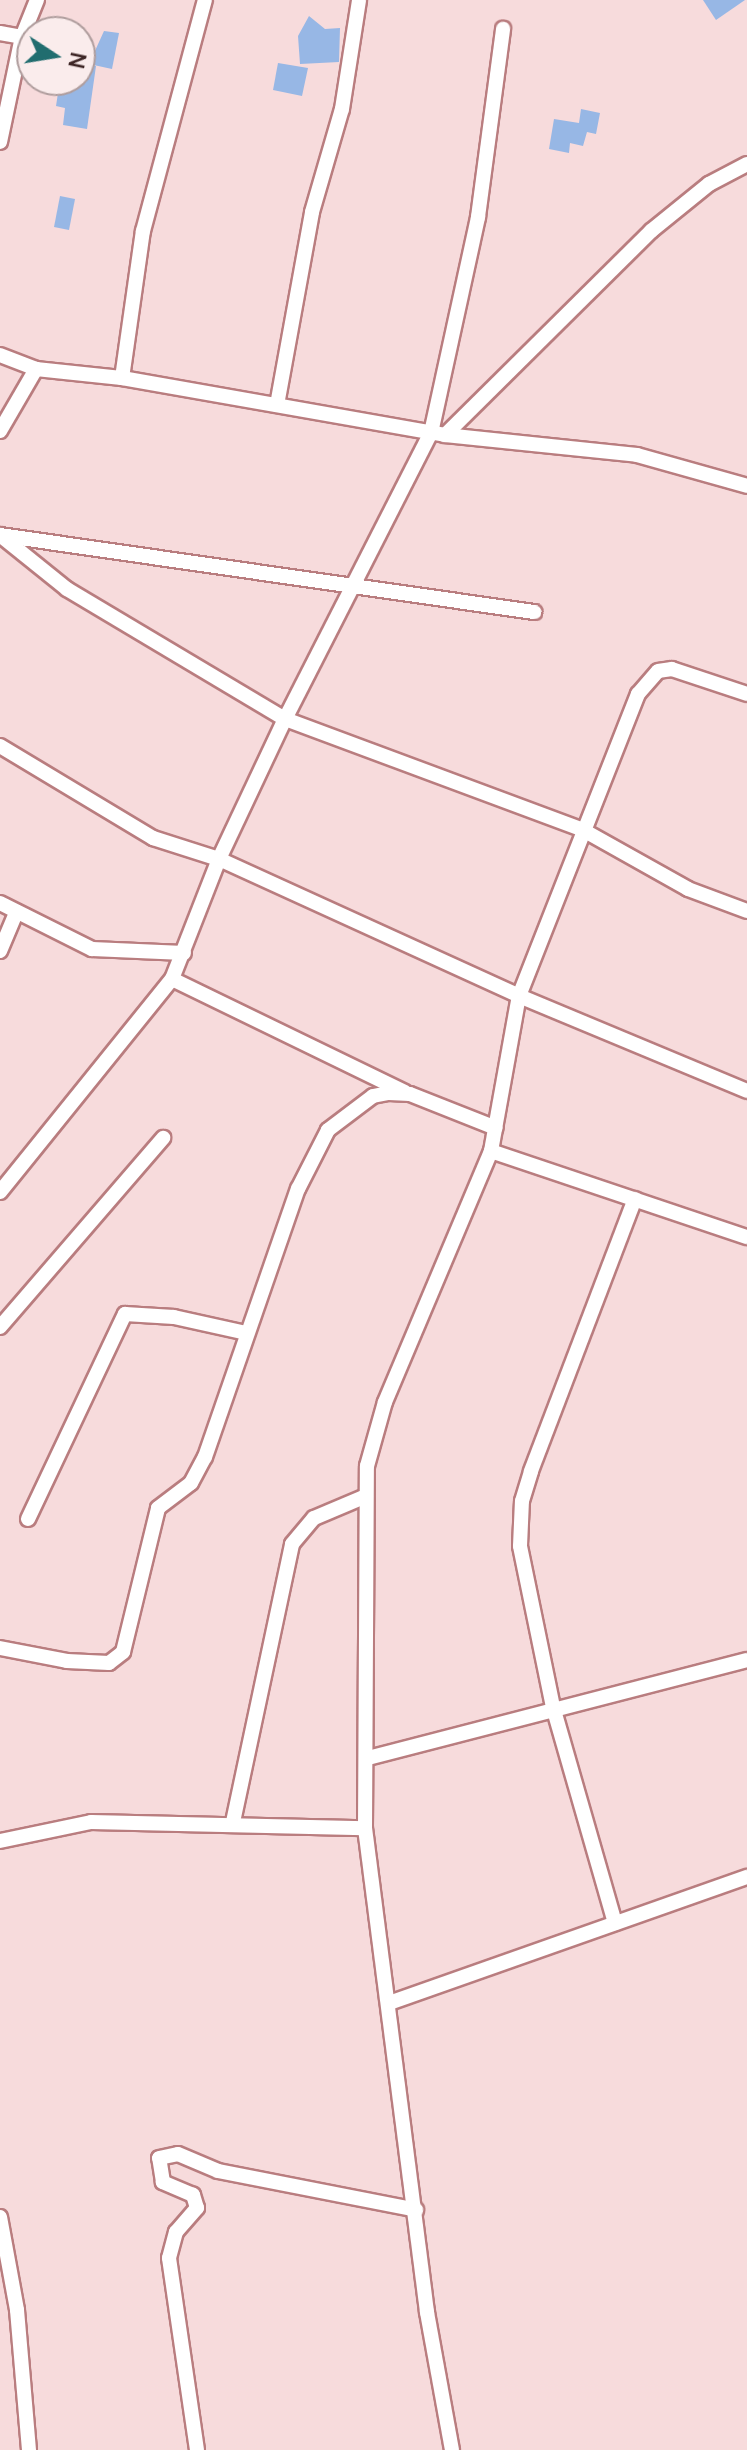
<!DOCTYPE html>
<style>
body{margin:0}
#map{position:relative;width:747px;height:2450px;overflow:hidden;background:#f7dbdc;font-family:Manrope,sans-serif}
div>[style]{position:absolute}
.building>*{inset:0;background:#97b7e5}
.roads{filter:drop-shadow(2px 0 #b97d7f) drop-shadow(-2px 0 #b97d7f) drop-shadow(0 2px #b97d7f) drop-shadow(0 -2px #b97d7f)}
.street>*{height:14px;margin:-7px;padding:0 7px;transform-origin:7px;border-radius:7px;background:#fff}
span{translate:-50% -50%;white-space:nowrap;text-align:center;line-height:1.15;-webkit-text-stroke:7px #faecec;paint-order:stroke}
.north{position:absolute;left:16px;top:16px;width:80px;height:80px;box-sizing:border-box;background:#faecec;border:2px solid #af9d9d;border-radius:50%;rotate:102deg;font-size:22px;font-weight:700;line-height:32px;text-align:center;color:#3e2626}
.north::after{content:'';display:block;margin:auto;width:28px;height:36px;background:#216d6f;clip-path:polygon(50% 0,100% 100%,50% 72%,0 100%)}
</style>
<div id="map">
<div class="building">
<i style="clip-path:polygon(703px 0,745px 0,716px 20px)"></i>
<i style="clip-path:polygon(309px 16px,325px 29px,340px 28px,339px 62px,300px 64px,298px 36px)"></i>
<i style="clip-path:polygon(104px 31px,119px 33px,112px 69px,89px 64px)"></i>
<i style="clip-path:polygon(80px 63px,96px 66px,87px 129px,63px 125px,65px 108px,56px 106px,60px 80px,80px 80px)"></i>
<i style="clip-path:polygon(278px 63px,308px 68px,302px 96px,273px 90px)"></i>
<i style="clip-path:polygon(581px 109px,600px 113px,596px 134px,587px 132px,583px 146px,570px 143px,569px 153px,549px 149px,554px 119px,579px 123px)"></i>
<i style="clip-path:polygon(60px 196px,75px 199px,69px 230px,54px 227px)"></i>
</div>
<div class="roads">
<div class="street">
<i style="left:0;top:33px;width:22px;rotate:10deg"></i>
<i style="left:0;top:142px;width:107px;rotate:-78.2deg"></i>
<i style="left:22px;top:37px;width:40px;rotate:-68deg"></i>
<i style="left:0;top:355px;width:39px;rotate:21deg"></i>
<i style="left:36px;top:369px;width:86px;rotate:6deg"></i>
<i style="left:122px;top:378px;width:328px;rotate:10deg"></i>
<i style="left:445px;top:435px;width:193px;rotate:5.9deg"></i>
<i style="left:637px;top:455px;width:114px;rotate:15.7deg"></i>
<i style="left:122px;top:378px;width:148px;rotate:-81.9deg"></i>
<i style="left:143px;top:231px;width:239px;rotate:-75deg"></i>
<i style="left:277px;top:405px;width:196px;rotate:-79.7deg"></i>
<i style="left:312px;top:212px;width:107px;rotate:-73.8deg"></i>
<i style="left:342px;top:109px;width:110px;rotate:-81.1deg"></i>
<i style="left:0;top:431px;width:72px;rotate:-59.9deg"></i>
<i style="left:445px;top:435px;width:290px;rotate:-44.7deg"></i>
<i style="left:651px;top:231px;width:75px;rotate:-39deg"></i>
<i style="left:709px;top:184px;width:43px;rotate:-27.8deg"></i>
<i style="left:0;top:535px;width:86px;rotate:38.9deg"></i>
<i style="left:67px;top:589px;width:254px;rotate:30.8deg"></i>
<i style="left:285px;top:719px;width:318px;rotate:20.4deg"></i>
<i style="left:583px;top:830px;width:120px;rotate:29.3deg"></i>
<i style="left:688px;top:889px;width:63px;rotate:20.4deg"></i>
<i style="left:0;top:535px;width:540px;rotate:8.21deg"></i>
<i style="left:0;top:746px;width:179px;rotate:31deg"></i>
<i style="left:153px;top:838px;width:69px;rotate:17.7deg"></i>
<i style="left:219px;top:859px;width:330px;rotate:24.5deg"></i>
<i style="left:519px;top:996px;width:247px;rotate:22.6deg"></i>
<i style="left:0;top:903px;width:103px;rotate:26.6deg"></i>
<i style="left:92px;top:949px;width:92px;rotate:2.5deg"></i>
<i style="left:0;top:951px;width:41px;rotate:-67.2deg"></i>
<i style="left:172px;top:979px;width:259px;rotate:25.9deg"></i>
<i style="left:491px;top:1151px;width:270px;rotate:18.6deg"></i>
<i style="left:0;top:1192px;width:274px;rotate:-51.1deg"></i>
<i style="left:172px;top:979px;width:129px;rotate:-68.6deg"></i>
<i style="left:219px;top:859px;width:155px;rotate:-64.8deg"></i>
<i style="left:285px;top:719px;width:321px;rotate:-63deg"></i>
<i style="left:431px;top:433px;width:221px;rotate:-77.7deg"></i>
<i style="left:478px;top:217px;width:190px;rotate:-82.4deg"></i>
<i style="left:0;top:1327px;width:250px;rotate:-49.2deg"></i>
<i style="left:28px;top:1519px;width:227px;rotate:-64.7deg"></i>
<i style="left:125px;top:1314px;width:49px;rotate:3.5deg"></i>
<i style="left:174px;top:1317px;width:74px;rotate:12.5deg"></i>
<i style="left:0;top:1648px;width:68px;rotate:11deg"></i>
<i style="left:67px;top:1661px;width:42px;rotate:2.7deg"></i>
<i style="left:109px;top:1663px;width:18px;rotate:-38deg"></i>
<i style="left:123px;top:1652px;width:148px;rotate:-76.3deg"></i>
<i style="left:158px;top:1508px;width:41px;rotate:-37.1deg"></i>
<i style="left:191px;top:1483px;width:30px;rotate:-62deg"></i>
<i style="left:205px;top:1457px;width:284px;rotate:-70.9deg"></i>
<i style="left:298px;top:1189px;width:66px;rotate:-63deg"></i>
<i style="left:328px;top:1130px;width:56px;rotate:-37.1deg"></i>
<i style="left:373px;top:1096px;width:16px;rotate:-11deg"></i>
<i style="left:389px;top:1093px;width:21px;rotate:3deg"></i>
<i style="left:410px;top:1094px;width:92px;rotate:21.6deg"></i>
<i style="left:368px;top:1758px;width:391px;rotate:-14.5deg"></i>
<i style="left:233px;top:1822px;width:284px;rotate:-78deg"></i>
<i style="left:292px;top:1544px;width:34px;rotate:-50deg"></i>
<i style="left:314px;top:1518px;width:56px;rotate:-22.9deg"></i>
<i style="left:0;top:1841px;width:93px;rotate:-11.8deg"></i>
<i style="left:91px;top:1822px;width:274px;rotate:1.3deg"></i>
<i style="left:615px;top:1923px;width:225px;rotate:-106deg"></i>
<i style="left:553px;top:1707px;width:164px;rotate:-101.6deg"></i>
<i style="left:520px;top:1546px;width:45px;rotate:-87.5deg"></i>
<i style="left:522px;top:1501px;width:31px;rotate:-73deg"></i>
<i style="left:531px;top:1471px;width:291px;rotate:-69.1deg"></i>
<i style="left:389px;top:2003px;width:380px;rotate:-19.4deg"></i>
<i style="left:0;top:2217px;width:95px;rotate:79.6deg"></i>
<i style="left:17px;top:2310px;width:141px;rotate:85.1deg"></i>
<i style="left:197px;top:2450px;width:194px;rotate:-98.3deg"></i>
<i style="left:169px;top:2258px;width:27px;rotate:-75deg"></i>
<i style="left:176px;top:2232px;width:32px;rotate:-49deg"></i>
<i style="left:197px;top:2208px;width:14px;rotate:-107deg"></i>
<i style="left:193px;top:2195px;width:33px;rotate:-157deg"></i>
<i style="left:163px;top:2182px;width:24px;rotate:-99deg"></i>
<i style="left:159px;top:2158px;width:19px;rotate:-12deg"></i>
<i style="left:178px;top:2154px;width:43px;rotate:23deg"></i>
<i style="left:218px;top:2171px;width:202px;rotate:11.1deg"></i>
<i style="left:452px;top:2450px;width:140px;rotate:-100.3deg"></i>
<i style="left:427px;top:2312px;width:488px;rotate:-97.3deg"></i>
<i style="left:365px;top:1828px;width:362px;rotate:-89.7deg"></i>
<i style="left:367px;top:1466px;width:66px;rotate:-74.3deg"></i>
<i style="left:385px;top:1402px;width:272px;rotate:-67.1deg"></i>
<i style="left:491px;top:1151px;width:158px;rotate:-79.8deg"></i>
<i style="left:519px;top:996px;width:325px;rotate:-68.5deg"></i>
<i style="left:638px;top:694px;width:30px;rotate:-49deg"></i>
<i style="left:658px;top:671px;width:14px;rotate:-8deg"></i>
<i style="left:672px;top:669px;width:79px;rotate:18.4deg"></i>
</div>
</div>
<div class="north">N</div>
</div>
